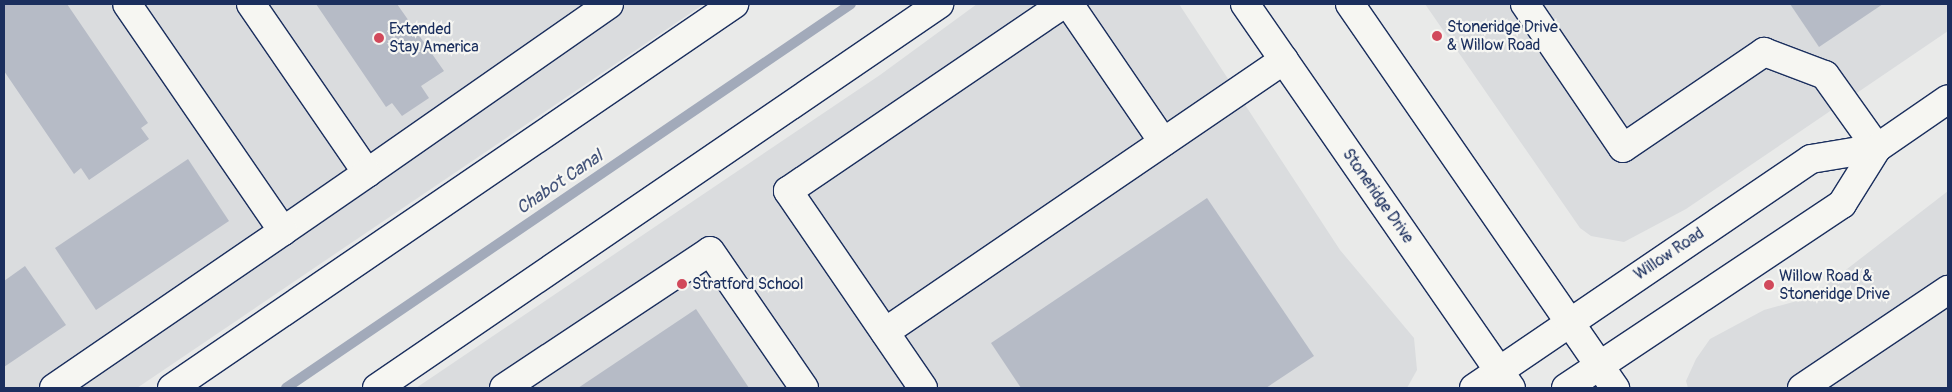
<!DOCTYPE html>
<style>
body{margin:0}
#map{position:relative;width:1952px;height:392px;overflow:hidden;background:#e9eae9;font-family:Pangolin,sans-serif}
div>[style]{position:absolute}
.built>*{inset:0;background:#dadcde}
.stream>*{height:10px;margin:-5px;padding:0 5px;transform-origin:5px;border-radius:5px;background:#a2aaba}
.building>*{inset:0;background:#b6bbc6}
.roads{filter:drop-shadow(1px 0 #1b2f5e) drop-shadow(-1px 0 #1b2f5e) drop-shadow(0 1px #1b2f5e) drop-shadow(0 -1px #1b2f5e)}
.minor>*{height:28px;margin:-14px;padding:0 14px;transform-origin:14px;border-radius:14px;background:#f6f6f2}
.major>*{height:28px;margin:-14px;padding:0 14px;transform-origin:14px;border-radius:14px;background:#f6f6f2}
.dots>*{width:14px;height:14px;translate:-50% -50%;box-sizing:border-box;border:2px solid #f6f6f2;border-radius:50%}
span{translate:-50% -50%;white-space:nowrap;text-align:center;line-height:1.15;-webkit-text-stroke:4.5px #f6f6f2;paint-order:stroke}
.poi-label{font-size:16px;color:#1b2f5e}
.left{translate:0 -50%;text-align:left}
.street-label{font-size:16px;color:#1b2f5e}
.water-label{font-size:18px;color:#44547a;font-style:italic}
.frame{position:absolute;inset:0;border:5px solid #1b2f5e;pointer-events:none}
</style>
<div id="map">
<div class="built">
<i style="clip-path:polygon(4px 4px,704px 4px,137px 388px,4px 388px)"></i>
<i style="clip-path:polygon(977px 4px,1179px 4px,1340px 250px,1414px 338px,1417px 370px,1407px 388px,416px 388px,880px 75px)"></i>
<i style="clip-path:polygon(1425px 4px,1948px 4px,1948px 31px,1686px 209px,1624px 242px,1591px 236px,1580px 228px)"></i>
<i style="clip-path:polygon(1948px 191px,1948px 388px,1688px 388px,1686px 381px,1696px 359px,1710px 339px,1764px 310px,1804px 299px,1825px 286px)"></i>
</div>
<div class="stream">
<i style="left:286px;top:388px;width:683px;rotate:-34.2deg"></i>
</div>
<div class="building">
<i style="clip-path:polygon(4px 4px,67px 4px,148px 123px,141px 128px,149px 139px,89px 180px,81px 168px,74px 174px,4px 71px)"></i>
<i style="clip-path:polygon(316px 4px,397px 4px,444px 71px,421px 86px,429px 98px,402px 116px,392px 103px,386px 107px)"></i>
<i style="clip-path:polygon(1790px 4px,1883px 4px,1819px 47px)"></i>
<i style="clip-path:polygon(188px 159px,229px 221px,96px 310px,55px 248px)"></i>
<i style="clip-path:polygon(1207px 198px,1314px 356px,1266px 388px,1021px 388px,991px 343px)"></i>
<i style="clip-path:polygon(25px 266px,66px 325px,4px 367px,4px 281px)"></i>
<i style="clip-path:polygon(696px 309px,749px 388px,578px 388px)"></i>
</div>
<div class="roads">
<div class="minor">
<i style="left:251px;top:4px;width:205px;rotate:55.5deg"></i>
<i style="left:367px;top:173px;width:295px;rotate:-34.9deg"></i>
<i style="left:1069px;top:4px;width:167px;rotate:55.7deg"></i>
<i style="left:1525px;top:4px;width:174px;rotate:55.8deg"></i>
<i style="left:1623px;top:148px;width:171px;rotate:-34.2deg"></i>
<i style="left:1764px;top:52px;width:65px;rotate:20.7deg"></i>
<i style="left:1825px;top:75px;width:90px;rotate:54.5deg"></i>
<i style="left:283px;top:231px;width:102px;rotate:-34.6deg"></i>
<i style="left:885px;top:332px;width:483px;rotate:-34.3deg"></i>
<i style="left:54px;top:388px;width:278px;rotate:-34.4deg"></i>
<i style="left:283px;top:231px;width:275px;rotate:-124.5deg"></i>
<i style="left:172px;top:388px;width:681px;rotate:-34.34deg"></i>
<i style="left:377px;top:388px;width:681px;rotate:-34.34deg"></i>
<i style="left:504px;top:388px;width:247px;rotate:-33.6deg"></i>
<i style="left:710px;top:251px;width:166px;rotate:55.5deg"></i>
<i style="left:923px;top:388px;width:239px;rotate:-124.4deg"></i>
<i style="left:788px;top:191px;width:333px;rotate:-34.2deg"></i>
<i style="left:1474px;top:388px;width:407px;rotate:-34.2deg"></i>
<i style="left:1811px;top:159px;width:67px;rotate:-9.5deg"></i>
<i style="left:1566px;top:388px;width:332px;rotate:-33.7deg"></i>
<i style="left:1842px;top:204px;width:66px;rotate:-58deg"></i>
<i style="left:1877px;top:148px;width:86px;rotate:-34.6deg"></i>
<i style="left:1802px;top:388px;width:176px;rotate:-33.9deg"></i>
</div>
<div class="major">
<i style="left:1245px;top:4px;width:467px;rotate:55.3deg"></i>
<i style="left:1350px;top:4px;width:467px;rotate:55.4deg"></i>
</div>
</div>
<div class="dots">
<i style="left:1437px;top:36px;background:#d1495b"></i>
<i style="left:379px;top:38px;background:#d1495b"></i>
<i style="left:682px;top:284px;background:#d1495b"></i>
<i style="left:1769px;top:285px;background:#d1495b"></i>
</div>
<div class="poi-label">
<span class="left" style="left:1447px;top:36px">Stoneridge Drive<br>&amp; Willow Road</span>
<span class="left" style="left:389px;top:38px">Extended<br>Stay America</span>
<span class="left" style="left:1779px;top:285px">Willow Road &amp;<br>Stoneridge Drive</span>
<span class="left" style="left:692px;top:284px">Stratford School</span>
</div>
<div class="street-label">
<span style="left:1378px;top:196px;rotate:55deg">Stoneridge Drive</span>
<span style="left:1669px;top:254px;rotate:-34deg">Willow Road</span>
</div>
<div class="water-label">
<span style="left:560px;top:183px;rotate:-34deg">Chabot Canal</span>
</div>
<div class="frame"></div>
</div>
